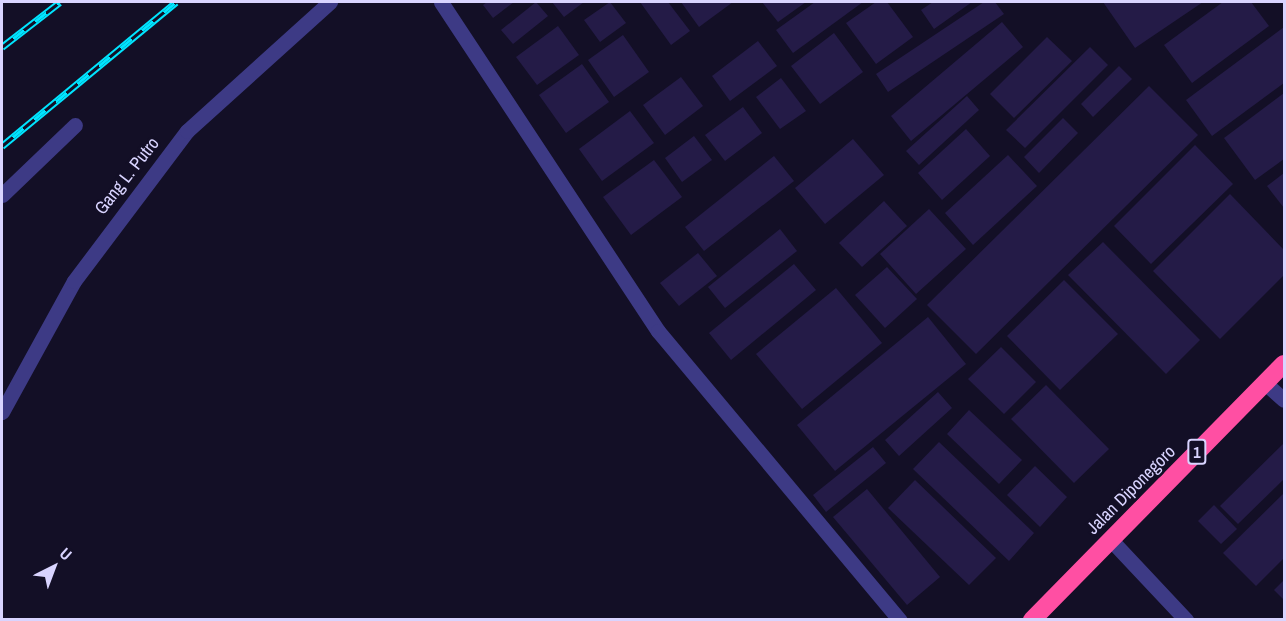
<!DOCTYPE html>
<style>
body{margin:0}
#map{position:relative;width:1286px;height:621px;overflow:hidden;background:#130f26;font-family:"Archivo Narrow",sans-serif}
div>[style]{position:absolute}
.building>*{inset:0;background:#241b47}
.lane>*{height:15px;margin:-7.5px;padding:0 7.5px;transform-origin:7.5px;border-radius:7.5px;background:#3d3a85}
.street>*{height:15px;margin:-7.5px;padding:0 7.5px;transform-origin:7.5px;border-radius:7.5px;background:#3d3a85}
.highway>*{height:18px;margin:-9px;padding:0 9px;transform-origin:9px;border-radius:9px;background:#ff4fa3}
.rail>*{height:7px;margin-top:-3.5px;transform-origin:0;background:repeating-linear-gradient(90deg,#130f26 0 14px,#00e5ff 0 28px);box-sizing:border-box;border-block:2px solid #00e5ff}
span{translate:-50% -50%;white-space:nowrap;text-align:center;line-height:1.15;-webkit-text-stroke:5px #130f26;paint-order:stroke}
.shield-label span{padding:2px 4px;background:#130f26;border:2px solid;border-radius:4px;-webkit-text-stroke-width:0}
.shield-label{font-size:16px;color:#d9d4ff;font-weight:700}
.street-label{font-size:18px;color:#d9d4ff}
.frame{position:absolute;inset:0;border:3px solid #d9d4ff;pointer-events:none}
.north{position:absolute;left:24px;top:537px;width:60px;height:60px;-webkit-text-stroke:4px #130f26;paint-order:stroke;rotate:42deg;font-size:16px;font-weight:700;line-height:24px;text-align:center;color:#d9d4ff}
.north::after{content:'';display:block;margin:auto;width:21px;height:27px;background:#d9d4ff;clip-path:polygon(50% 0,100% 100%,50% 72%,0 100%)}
</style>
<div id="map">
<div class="building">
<i style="clip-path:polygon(487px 2px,514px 2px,493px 18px,483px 5px)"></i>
<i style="clip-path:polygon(536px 2px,548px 16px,513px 44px,501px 30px)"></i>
<i style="clip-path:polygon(552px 2px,584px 2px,564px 17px)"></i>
<i style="clip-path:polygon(610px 2px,626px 23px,600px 42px,584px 20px)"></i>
<i style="clip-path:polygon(640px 2px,668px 2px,690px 31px,671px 45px)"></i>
<i style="clip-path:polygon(681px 2px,733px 2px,699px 27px)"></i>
<i style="clip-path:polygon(762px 2px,806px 2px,778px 22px)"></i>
<i style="clip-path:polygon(815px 2px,863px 2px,793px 53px,776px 30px)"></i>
<i style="clip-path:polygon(876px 2px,887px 2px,913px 37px,876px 64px,846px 23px)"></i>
<i style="clip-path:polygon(933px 2px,972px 2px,934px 29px,921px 10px)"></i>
<i style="clip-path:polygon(984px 2px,995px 2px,1004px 14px,888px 92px,876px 74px)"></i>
<i style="clip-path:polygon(1103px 2px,1203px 2px,1135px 48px)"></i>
<i style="clip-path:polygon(1223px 2px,1251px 2px,1269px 26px,1192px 83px,1164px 45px)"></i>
<i style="clip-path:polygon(1002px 22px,1023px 47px,911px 141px,891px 116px)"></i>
<i style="clip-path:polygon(558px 26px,579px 55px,537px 85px,516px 57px)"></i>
<i style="clip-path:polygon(1284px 27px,1284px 83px,1212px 136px,1186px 100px)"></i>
<i style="clip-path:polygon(834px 33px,863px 72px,820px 104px,791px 66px)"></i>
<i style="clip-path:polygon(623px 35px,649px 72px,614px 97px,588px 60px)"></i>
<i style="clip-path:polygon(1047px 37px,1072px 61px,1014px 118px,990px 94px)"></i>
<i style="clip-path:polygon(758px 41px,777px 66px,730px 101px,712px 76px)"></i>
<i style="clip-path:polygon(1090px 47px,1108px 65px,1025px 148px,1006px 130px)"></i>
<i style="clip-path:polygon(582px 64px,609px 102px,566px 133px,539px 95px)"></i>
<i style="clip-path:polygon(1119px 66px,1132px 79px,1093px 117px,1081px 104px)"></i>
<i style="clip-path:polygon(681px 77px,703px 106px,665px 135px,643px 105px)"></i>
<i style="clip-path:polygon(781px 78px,806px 111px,780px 129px,756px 97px)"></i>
<i style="clip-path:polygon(1149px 86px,1198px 135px,976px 354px,927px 305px)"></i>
<i style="clip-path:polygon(1284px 93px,1284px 159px,1255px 180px,1224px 138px)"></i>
<i style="clip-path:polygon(967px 96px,979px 110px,919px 165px,906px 151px)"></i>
<i style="clip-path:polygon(743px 107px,762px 133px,725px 161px,705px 135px)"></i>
<i style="clip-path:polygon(630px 111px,654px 143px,602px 181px,579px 149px)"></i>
<i style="clip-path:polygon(1063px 118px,1078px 133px,1039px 173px,1024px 157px)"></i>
<i style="clip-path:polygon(966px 129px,990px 156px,942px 200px,918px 173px)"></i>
<i style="clip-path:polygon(694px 136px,712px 160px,682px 182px,665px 158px)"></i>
<i style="clip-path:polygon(853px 139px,884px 175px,825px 224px,795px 188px)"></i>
<i style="clip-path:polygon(1195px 145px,1233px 184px,1151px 264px,1114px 226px)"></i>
<i style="clip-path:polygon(1008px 155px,1037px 186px,973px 245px,945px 213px)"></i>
<i style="clip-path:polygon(774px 156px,794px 181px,704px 251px,685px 227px)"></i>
<i style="clip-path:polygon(654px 160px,682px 197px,631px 235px,603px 197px)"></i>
<i style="clip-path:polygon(1284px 173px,1284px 208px,1267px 186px)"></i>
<i style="clip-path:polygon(1230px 194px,1284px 250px,1284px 275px,1220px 339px,1153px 271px)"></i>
<i style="clip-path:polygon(884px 201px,907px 226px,862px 267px,839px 243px)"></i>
<i style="clip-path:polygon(929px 209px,966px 249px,916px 294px,880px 254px)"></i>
<i style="clip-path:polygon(780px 229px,797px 251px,725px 308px,708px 287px)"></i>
<i style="clip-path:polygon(1103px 242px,1200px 340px,1166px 374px,1068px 275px)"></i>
<i style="clip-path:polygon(698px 253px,717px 276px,679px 306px,660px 283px)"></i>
<i style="clip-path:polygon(794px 264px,816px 290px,731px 360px,709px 333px)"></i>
<i style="clip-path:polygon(887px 267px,917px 299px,885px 328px,855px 295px)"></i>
<i style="clip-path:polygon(1064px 280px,1118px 334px,1060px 390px,1007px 336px)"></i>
<i style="clip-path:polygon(836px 288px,882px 343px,802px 409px,756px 354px)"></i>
<i style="clip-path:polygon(928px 317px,966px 364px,835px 471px,797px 425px)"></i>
<i style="clip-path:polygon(1001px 347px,1036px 382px,1004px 414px,968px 379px)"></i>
<i style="clip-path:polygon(1046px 385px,1109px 449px,1074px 483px,1011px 419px)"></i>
<i style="clip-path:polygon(938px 392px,952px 408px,899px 456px,885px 440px)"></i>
<i style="clip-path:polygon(969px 410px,1022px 460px,999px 484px,947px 434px)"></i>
<i style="clip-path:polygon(939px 442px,1034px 533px,1009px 561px,913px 469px)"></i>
<i style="clip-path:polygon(1284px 443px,1284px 479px,1238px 524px,1220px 506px)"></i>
<i style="clip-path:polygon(873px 447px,886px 463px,826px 512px,813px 495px)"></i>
<i style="clip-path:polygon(1035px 466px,1067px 497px,1040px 527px,1007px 495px)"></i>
<i style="clip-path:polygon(915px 480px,996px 558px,969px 585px,888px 508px)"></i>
<i style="clip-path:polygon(867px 489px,940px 577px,907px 605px,833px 517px)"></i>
<i style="clip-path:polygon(1284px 493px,1284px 558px,1256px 586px,1223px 553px)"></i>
<i style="clip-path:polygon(1214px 505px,1237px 529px,1221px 544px,1198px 521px)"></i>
<i style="clip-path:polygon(1284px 580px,1284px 600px,1274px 590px)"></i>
</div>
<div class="lane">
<i style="left:2px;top:195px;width:101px;rotate:-43.8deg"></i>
</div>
<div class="street">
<i style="left:441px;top:2px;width:394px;rotate:56.6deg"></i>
<i style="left:658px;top:331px;width:377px;rotate:50.1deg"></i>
<i style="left:1265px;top:383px;width:25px;rotate:42deg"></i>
<i style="left:2px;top:412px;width:149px;rotate:-61.2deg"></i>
<i style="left:74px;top:281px;width:188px;rotate:-53deg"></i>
<i style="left:187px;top:131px;width:193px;rotate:-42.1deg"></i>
<i style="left:1111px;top:540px;width:110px;rotate:46.8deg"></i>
</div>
<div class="highway">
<i style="left:1032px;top:620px;width:359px;rotate:-45.5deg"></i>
</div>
<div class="rail">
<i style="left:2px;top:47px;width:73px;rotate:-37.8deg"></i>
<i style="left:2px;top:146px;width:226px;rotate:-39.6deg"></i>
</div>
<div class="shield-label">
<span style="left:1197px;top:452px">1</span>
</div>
<div class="street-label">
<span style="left:127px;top:176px;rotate:-52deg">Gang L. Putro</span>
<span style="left:1131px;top:490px;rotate:-45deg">Jalan Diponegoro</span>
</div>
<div class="frame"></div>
<div class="north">U</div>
</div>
